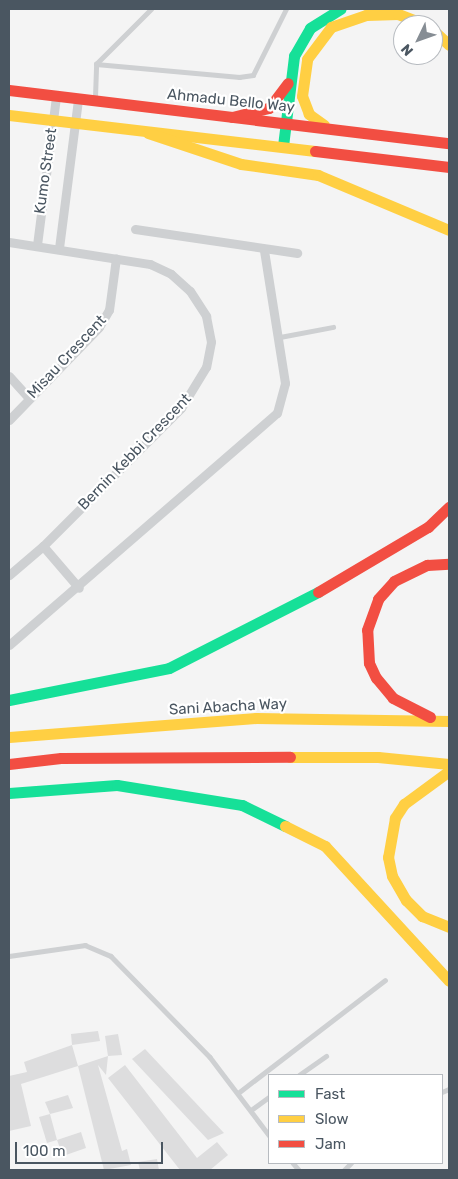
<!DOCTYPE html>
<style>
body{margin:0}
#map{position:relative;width:458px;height:1179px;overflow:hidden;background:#f4f4f4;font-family:Rubik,sans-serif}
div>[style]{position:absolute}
.building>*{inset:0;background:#ddddde}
.lane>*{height:4.5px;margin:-2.25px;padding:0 2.25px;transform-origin:2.25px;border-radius:2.25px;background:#ced0d2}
.street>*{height:9px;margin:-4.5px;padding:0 4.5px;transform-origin:4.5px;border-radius:4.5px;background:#ced0d2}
.fast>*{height:11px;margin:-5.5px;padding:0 5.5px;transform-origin:5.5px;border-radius:5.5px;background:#16e098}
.slow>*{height:11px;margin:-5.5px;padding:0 5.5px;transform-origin:5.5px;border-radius:5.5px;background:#ffcf43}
.jam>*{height:11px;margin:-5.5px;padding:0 5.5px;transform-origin:5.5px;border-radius:5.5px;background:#f24e42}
span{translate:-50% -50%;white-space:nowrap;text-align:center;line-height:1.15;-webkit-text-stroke:4.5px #fff;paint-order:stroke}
.street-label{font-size:15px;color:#4a5661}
.frame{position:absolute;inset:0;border:10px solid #4a5661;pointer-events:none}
.legend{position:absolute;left:268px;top:1074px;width:175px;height:90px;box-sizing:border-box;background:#fff;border:1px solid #b7bbc0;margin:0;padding:6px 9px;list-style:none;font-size:15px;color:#4a5661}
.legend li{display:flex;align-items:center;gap:10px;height:25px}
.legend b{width:25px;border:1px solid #b7bbc0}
.north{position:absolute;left:393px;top:15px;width:50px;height:50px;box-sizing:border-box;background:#fff;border:1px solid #b7bbc0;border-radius:50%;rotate:228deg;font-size:14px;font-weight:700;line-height:20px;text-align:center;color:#4a5661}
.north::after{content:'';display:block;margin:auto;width:18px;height:22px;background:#868d94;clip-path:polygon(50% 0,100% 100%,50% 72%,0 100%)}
.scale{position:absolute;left:15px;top:1142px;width:148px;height:22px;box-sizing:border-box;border:2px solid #4a5661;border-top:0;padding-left:6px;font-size:15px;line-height:18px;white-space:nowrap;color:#4a5661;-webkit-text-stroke:4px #fff;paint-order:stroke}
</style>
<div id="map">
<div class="building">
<i style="clip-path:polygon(98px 1031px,100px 1041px,72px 1045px,71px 1034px)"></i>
<i style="clip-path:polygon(118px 1034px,122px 1055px,108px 1056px,105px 1036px)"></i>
<i style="clip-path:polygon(72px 1045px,78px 1066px,21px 1084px,31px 1126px,9px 1131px,9px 1076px,27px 1072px,24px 1062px)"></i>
<i style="clip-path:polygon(145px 1049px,224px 1133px,208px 1140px,132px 1059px)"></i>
<i style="clip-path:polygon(108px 1056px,106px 1075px,98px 1065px,122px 1151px,127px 1149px,131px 1165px,104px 1170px,78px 1066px)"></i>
<i style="clip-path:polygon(125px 1065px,197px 1158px,217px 1142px,228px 1155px,210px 1170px,180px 1170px,108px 1078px)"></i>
<i style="clip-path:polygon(68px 1095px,73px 1108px,50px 1114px,45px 1102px)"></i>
<i style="clip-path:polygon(50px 1114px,57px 1140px,47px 1143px,39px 1117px)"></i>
<i style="clip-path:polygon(81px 1132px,86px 1148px,63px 1156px,57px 1140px)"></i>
<i style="clip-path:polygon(157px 1159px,159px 1170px,140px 1170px,138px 1162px)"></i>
</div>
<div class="lane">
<i style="left:96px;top:64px;width:144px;rotate:5.2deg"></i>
<i style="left:239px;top:77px;width:14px;rotate:-8deg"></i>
<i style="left:253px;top:75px;width:74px;rotate:-63.4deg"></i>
<i style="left:95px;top:97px;width:33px;rotate:-88deg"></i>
<i style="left:96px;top:64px;width:78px;rotate:-45deg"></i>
<i style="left:280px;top:337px;width:54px;rotate:-10.7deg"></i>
<i style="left:9px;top:956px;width:77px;rotate:-8.2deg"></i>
<i style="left:85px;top:945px;width:28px;rotate:23deg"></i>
<i style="left:111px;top:956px;width:141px;rotate:45.6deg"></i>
<i style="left:210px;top:1057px;width:98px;rotate:52.9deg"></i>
<i style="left:299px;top:1075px;width:33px;rotate:-35deg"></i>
<i style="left:442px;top:1092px;width:8px;rotate:-23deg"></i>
<i style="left:238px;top:1093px;width:185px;rotate:-37.5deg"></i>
<i style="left:251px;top:1110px;width:22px;rotate:-36deg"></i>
<i style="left:293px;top:1163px;width:9px;rotate:49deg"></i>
<i style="left:344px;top:1170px;width:10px;rotate:-45deg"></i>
</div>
<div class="street">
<i style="left:135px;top:229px;width:164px;rotate:8.4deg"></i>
<i style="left:9px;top:242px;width:143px;rotate:8.9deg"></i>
<i style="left:150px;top:264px;width:23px;rotate:25deg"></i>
<i style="left:171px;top:274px;width:25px;rotate:42deg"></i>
<i style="left:190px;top:291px;width:30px;rotate:57deg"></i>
<i style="left:206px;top:316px;width:26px;rotate:79deg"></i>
<i style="left:211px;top:342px;width:25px;rotate:101deg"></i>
<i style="left:206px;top:367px;width:48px;rotate:121.4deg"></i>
<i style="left:181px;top:408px;width:195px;rotate:135deg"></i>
<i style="left:43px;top:546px;width:45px;rotate:139.5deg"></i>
<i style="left:37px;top:245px;width:149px;rotate:-82.7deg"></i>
<i style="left:59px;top:248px;width:150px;rotate:-82.7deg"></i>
<i style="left:9px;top:376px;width:30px;rotate:48deg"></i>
<i style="left:9px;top:420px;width:129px;rotate:-45.9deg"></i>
<i style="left:99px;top:327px;width:20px;rotate:-60deg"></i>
<i style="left:109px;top:310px;width:52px;rotate:-82.3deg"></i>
<i style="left:43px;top:546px;width:55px;rotate:49.4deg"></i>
<i style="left:9px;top:645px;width:354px;rotate:-40.9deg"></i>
<i style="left:277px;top:413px;width:31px;rotate:-75deg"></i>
<i style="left:285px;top:383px;width:135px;rotate:-99deg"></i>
</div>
<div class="fast">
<i style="left:283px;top:146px;width:91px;rotate:-83deg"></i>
<i style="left:294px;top:56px;width:32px;rotate:-60deg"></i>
<i style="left:310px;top:28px;width:36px;rotate:-32deg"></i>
<i style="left:9px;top:700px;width:163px;rotate:-11.3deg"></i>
<i style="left:169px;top:668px;width:167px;rotate:-27deg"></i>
<i style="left:9px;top:793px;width:108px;rotate:-4.2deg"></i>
<i style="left:117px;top:785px;width:127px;rotate:9.1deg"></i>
<i style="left:242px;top:805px;width:48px;rotate:26deg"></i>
</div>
<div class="slow">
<i style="left:433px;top:30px;width:22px;rotate:43deg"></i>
<i style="left:9px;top:115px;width:308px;rotate:6.7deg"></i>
<i style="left:324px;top:125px;width:19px;rotate:-144deg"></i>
<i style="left:309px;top:114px;width:19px;rotate:-111deg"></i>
<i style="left:302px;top:96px;width:37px;rotate:-82deg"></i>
<i style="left:307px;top:59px;width:40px;rotate:-53deg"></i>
<i style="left:331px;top:27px;width:37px;rotate:-19deg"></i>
<i style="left:366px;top:15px;width:32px;rotate:-2deg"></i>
<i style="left:398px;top:14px;width:30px;rotate:21deg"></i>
<i style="left:148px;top:133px;width:98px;rotate:18.4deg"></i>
<i style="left:241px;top:164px;width:78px;rotate:8.1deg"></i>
<i style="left:318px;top:175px;width:142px;rotate:22.8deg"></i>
<i style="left:9px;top:737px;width:248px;rotate:-4.4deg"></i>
<i style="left:256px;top:718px;width:193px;rotate:0.9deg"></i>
<i style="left:290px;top:757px;width:88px"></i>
<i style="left:378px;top:757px;width:71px;rotate:5.6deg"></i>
<i style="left:449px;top:771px;width:56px;rotate:143.7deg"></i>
<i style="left:404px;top:804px;width:17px;rotate:123deg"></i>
<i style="left:395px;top:818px;width:40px;rotate:100deg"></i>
<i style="left:388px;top:857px;width:19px;rotate:78deg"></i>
<i style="left:392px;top:876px;width:28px;rotate:60deg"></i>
<i style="left:406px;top:900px;width:23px;rotate:45deg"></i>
<i style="left:422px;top:916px;width:29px;rotate:22deg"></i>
<i style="left:285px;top:826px;width:45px;rotate:26.6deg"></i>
<i style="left:325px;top:846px;width:183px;rotate:47.4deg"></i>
</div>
<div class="jam">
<i style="left:9px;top:90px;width:443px;rotate:6.9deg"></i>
<i style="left:232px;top:117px;width:38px;rotate:-14deg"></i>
<i style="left:269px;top:108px;width:31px;rotate:-53deg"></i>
<i style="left:315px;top:151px;width:135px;rotate:6.8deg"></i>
<i style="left:318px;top:592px;width:128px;rotate:-30.6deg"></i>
<i style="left:428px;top:527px;width:29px;rotate:-44deg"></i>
<i style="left:430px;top:717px;width:42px;rotate:-152.8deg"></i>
<i style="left:393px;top:698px;width:26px;rotate:-130deg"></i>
<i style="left:376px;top:678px;width:17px;rotate:-115deg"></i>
<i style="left:369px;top:663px;width:33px;rotate:-93deg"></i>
<i style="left:367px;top:630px;width:33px;rotate:-70deg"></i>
<i style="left:378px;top:599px;width:24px;rotate:-48deg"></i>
<i style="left:394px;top:581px;width:37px;rotate:-26deg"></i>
<i style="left:427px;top:565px;width:22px;rotate:-3deg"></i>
<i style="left:9px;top:764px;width:52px;rotate:-6.6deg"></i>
<i style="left:61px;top:758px;width:229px;rotate:-0.3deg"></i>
</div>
<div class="street-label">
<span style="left:231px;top:101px;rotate:6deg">Ahmadu Bello Way</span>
<span style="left:46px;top:171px;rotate:-82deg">Kumo Street</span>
<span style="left:67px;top:357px;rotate:-47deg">Misau Crescent</span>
<span style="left:135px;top:452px;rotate:-46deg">Bernin Kebbi Crescent</span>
<span style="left:228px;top:707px;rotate:-3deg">Sani Abacha Way</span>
</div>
<div class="frame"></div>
<ul class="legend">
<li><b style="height:6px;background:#16e098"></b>Fast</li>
<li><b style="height:6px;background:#ffcf43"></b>Slow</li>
<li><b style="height:6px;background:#f24e42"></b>Jam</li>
</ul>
<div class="north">N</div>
<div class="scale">100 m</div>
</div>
